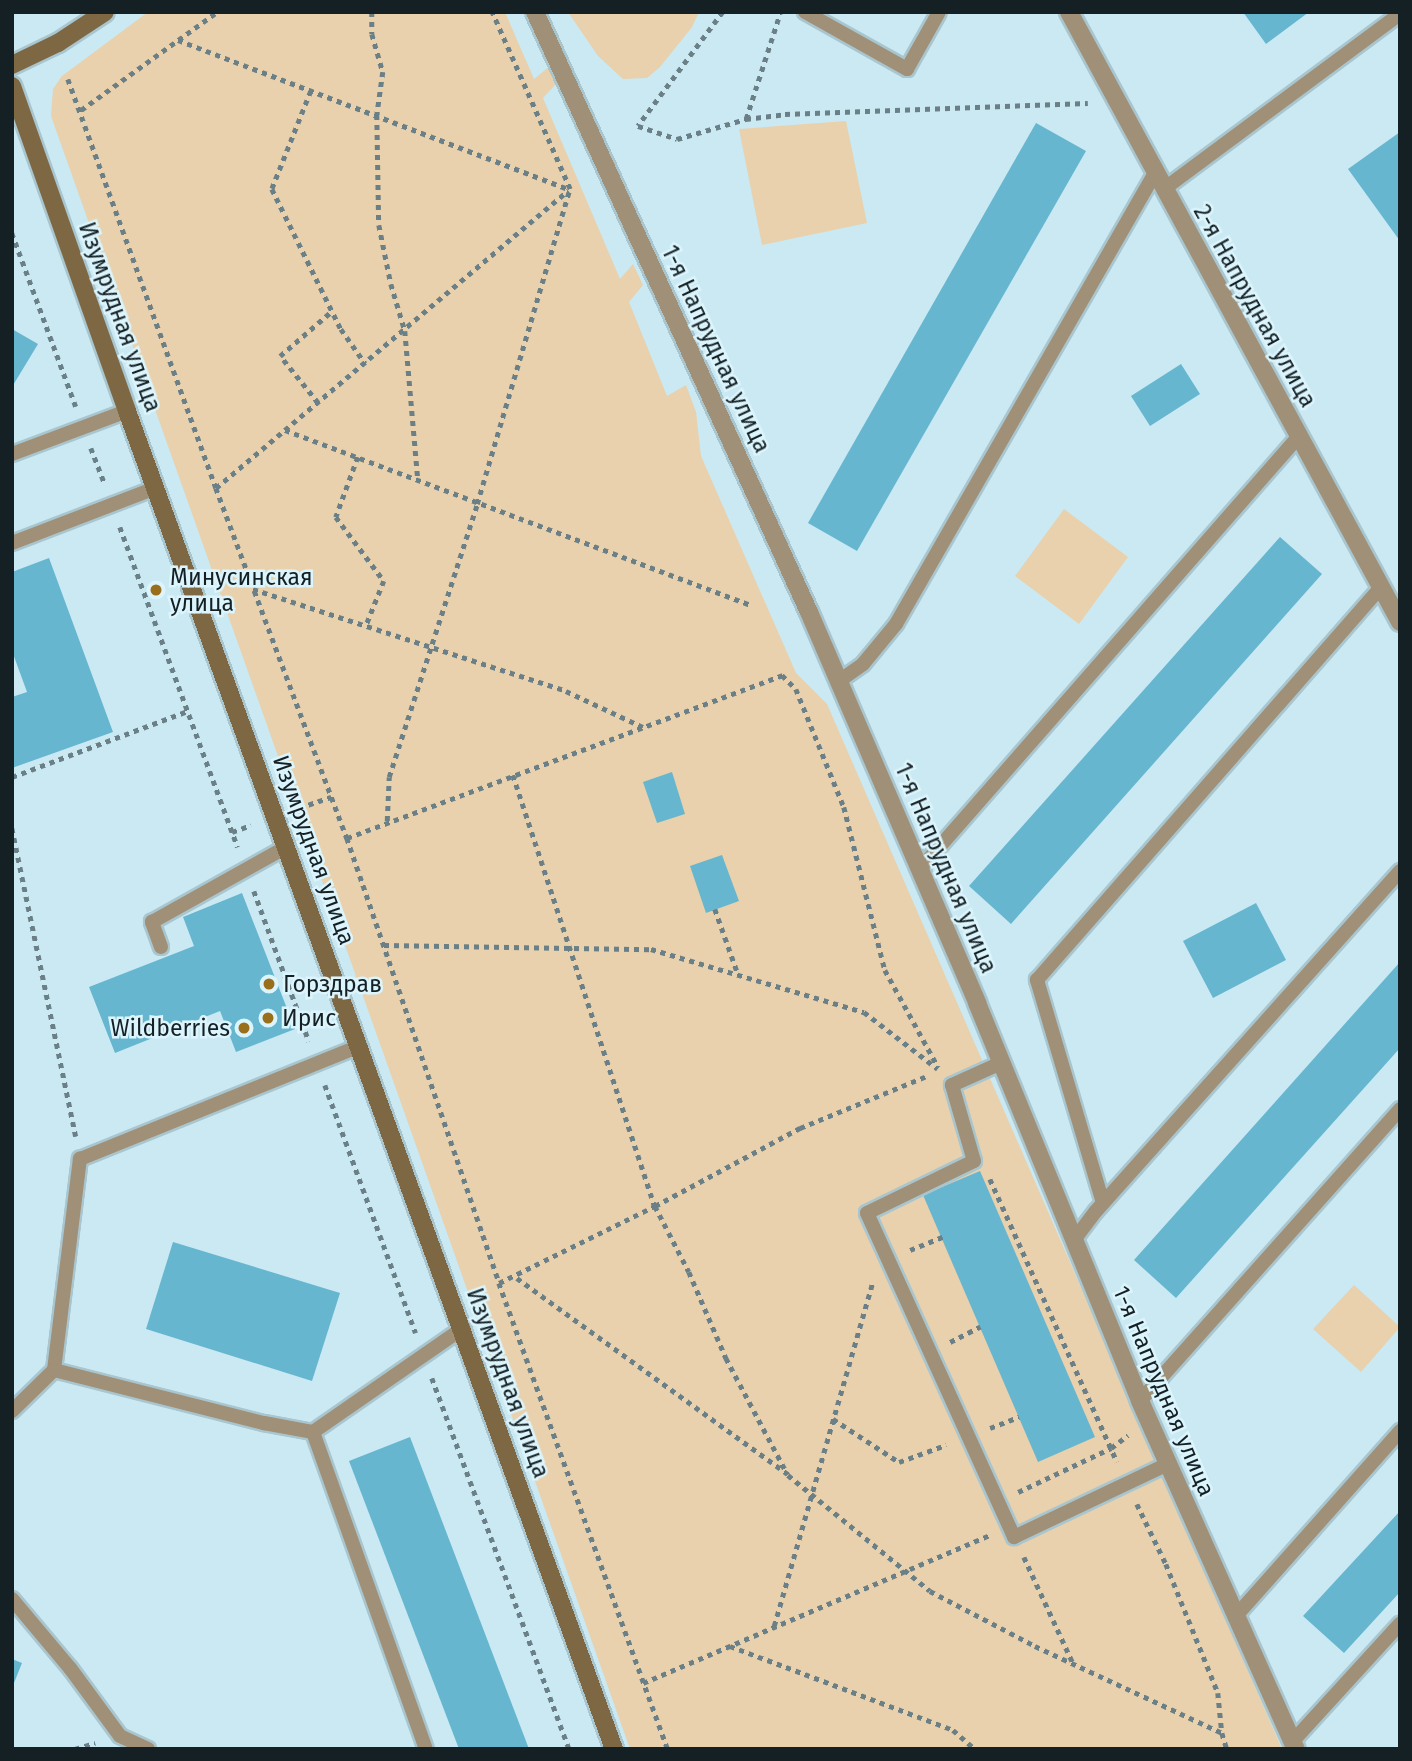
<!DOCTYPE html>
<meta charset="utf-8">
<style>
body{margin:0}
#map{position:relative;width:1412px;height:1761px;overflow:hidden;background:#cae9f3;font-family:"Fira Sans",sans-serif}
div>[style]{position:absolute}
.green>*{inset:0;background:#e8d1ac}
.building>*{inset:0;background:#66b6d0}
.path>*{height:4.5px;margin-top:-2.25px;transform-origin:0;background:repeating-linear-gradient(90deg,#6a7f86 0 5px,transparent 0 10px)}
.roads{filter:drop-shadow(2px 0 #a9c5ce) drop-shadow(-2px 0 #a9c5ce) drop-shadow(0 2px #a9c5ce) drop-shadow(0 -2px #a9c5ce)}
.lane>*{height:14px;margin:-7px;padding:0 7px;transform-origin:7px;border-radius:7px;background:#9f9077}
.street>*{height:18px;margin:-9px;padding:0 9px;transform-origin:9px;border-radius:9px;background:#9f9077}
.secondary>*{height:18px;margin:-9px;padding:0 9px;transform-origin:9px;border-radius:9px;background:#7e6844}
.dots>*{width:19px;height:19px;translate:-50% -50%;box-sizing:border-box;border:4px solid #dcf5fd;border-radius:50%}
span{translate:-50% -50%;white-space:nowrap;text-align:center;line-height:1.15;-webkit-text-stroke:5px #dcf5fd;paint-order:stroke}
.street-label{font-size:23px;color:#142024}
.poi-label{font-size:23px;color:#142024}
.left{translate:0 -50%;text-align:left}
.right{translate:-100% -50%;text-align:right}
.frame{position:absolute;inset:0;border:14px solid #142024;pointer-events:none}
</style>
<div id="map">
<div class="green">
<i style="clip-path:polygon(148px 12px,505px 12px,534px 79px,550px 66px,557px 83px,543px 98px,620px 279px,633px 264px,643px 285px,629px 302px,667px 396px,686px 385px,696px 412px,701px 456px,796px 673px,827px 704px,1282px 1749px,630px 1749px,51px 116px,53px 89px,62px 76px)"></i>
<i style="clip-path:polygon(568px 12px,699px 12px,692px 27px,660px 67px,647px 78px,623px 79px,598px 56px)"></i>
<i style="clip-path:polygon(846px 121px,867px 223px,762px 245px,739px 129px)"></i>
<i style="clip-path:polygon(1064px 509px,1128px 557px,1079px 624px,1015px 576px)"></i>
<i style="clip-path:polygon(1354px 1285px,1400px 1327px,1361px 1372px,1313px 1329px)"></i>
</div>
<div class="building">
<i style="clip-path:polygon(1243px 12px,1309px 12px,1266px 44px)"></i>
<i style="clip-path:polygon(1036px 123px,1086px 151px,857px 551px,808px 523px)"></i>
<i style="clip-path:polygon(1400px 132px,1400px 241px,1348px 169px)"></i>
<i style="clip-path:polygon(12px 329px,38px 344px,12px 387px)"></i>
<i style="clip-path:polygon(1181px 364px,1200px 394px,1150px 426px,1131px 396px)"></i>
<i style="clip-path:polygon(1280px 537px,1322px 574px,1011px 924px,969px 886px)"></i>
<i style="clip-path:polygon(49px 558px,113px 732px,12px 768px,12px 697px,27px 692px,12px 651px,12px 572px)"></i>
<i style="clip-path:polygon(672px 772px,685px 814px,657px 823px,643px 782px)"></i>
<i style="clip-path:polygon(722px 855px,739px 901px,706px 913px,690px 866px)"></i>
<i style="clip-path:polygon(242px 893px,295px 1029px,236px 1052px,220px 1011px,115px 1053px,89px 987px,194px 946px,183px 917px)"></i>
<i style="clip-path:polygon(1256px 903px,1286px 960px,1213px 998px,1183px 941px)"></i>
<i style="clip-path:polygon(1400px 962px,1400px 1048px,1176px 1298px,1134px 1260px)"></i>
<i style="clip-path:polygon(980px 1171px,1095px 1437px,1038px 1462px,923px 1195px)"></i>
<i style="clip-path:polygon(173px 1242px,340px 1293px,312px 1381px,146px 1329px)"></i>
<i style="clip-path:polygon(410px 1437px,529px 1749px,459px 1749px,349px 1461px)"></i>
<i style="clip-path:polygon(1400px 1511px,1400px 1592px,1344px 1653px,1303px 1616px)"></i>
<i style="clip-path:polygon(12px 1659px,22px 1663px,12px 1688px)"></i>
</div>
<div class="path">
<i style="left:372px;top:12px;width:22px;rotate:90deg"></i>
<i style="left:372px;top:34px;width:40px;rotate:74deg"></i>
<i style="left:383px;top:72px;width:43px;rotate:97.9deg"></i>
<i style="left:377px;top:115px;width:110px;rotate:89deg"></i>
<i style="left:379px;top:225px;width:60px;rotate:78.5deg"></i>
<i style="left:391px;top:284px;width:49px;rotate:73.4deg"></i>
<i style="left:405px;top:331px;width:150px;rotate:85deg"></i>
<i style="left:723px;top:12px;width:142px;rotate:126.7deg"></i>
<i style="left:638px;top:126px;width:41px;rotate:18.4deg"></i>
<i style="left:677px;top:139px;width:72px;rotate:-16.2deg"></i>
<i style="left:746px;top:119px;width:39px;rotate:-7deg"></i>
<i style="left:785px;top:114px;width:303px;rotate:-2.1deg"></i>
<i style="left:178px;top:40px;width:418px;rotate:20.9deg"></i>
<i style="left:68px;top:79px;width:435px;rotate:70.1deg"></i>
<i style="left:216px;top:488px;width:374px;rotate:69.5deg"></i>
<i style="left:347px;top:838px;width:470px;rotate:71.1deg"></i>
<i style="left:499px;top:1283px;width:496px;rotate:70.1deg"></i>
<i style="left:311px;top:91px;width:105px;rotate:111.7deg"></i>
<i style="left:272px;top:189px;width:156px;rotate:63.8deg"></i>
<i style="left:341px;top:329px;width:42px;rotate:54.8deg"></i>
<i style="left:81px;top:110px;width:168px;rotate:-35.8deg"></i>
<i style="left:746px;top:119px;width:111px;rotate:-72.2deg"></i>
<i style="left:12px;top:233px;width:185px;rotate:69.8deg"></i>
<i style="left:318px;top:403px;width:60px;rotate:-129deg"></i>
<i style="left:280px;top:356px;width:69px;rotate:-40.9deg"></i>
<i style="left:285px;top:430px;width:498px;rotate:20.6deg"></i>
<i style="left:91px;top:448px;width:36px;rotate:69deg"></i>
<i style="left:358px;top:457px;width:64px;rotate:110.1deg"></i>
<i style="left:336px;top:517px;width:80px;rotate:53.1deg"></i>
<i style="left:384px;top:581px;width:48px;rotate:111.8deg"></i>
<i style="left:216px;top:488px;width:461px;rotate:-40.2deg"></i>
<i style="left:120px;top:527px;width:341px;rotate:69.8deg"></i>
<i style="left:253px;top:589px;width:329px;rotate:18deg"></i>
<i style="left:566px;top:691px;width:85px;rotate:25.1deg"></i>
<i style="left:513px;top:775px;width:454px;rotate:71.8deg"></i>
<i style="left:655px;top:1206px;width:74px;rotate:62.7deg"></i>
<i style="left:689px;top:1272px;width:94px;rotate:66.7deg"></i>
<i style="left:726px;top:1358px;width:132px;rotate:62.1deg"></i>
<i style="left:788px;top:1475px;width:183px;rotate:39.2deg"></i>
<i style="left:930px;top:1591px;width:119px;rotate:27.6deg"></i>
<i style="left:1035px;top:1646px;width:206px;rotate:24.9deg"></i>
<i style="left:1222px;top:1733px;width:17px;rotate:73deg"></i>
<i style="left:12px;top:777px;width:188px;rotate:-20.6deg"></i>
<i style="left:299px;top:808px;width:34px;rotate:-19deg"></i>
<i style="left:387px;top:821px;width:44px;rotate:-87.4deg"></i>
<i style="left:389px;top:777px;width:287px;rotate:-72.1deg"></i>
<i style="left:477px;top:504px;width:328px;rotate:-73.6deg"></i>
<i style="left:570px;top:189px;width:193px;rotate:-113.8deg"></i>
<i style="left:12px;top:828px;width:315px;rotate:78.3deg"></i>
<i style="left:232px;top:832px;width:20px;rotate:-20deg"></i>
<i style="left:347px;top:838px;width:465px;rotate:-20.5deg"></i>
<i style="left:782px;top:675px;width:20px;rotate:45deg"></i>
<i style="left:796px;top:689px;width:127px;rotate:67.9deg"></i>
<i style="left:844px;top:807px;width:168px;rotate:75.9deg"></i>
<i style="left:885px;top:970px;width:111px;rotate:61.3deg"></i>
<i style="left:254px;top:891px;width:160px;rotate:69.9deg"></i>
<i style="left:715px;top:909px;width:69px;rotate:70.5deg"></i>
<i style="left:384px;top:945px;width:267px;rotate:0.9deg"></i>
<i style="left:651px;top:949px;width:222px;rotate:16.5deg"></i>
<i style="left:864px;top:1012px;width:93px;rotate:37.6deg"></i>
<i style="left:325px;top:1085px;width:264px;rotate:69.9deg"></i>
<i style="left:990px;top:1179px;width:310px;rotate:65.8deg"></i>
<i style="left:910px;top:1250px;width:35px;rotate:-22deg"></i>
<i style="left:517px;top:1278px;width:334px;rotate:35.9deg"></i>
<i style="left:499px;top:1283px;width:174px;rotate:-26.3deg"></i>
<i style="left:655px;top:1206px;width:165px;rotate:-28.3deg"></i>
<i style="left:800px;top:1128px;width:139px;rotate:-22.3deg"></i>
<i style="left:950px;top:1342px;width:34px;rotate:-27deg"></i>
<i style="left:432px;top:1378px;width:395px;rotate:69.7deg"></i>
<i style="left:833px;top:1419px;width:79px;rotate:33.1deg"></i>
<i style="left:899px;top:1462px;width:50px;rotate:-19.9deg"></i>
<i style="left:990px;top:1428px;width:31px;rotate:-21deg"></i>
<i style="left:1018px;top:1492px;width:103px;rotate:-25.3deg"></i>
<i style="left:1111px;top:1448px;width:21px;rotate:-37deg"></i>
<i style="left:1137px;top:1504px;width:67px;rotate:64.2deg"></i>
<i style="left:1166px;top:1564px;width:139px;rotate:68deg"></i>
<i style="left:1218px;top:1693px;width:40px;rotate:84.3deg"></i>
<i style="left:1024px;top:1557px;width:117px;rotate:65.2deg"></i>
<i style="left:774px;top:1626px;width:356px;rotate:-74deg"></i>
<i style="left:730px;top:1646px;width:238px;rotate:20.6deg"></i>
<i style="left:953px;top:1730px;width:29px;rotate:41deg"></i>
<i style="left:643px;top:1683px;width:377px;rotate:-23.1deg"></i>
<i style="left:75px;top:1749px;width:21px;rotate:-17deg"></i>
</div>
<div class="roads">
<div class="lane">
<i style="left:805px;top:12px;width:117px;rotate:29.2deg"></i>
<i style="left:907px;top:69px;width:65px;rotate:-60.7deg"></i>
<i style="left:1164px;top:189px;width:294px;rotate:-36.6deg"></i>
<i style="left:12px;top:454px;width:123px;rotate:-20.5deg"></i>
<i style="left:12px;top:543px;width:153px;rotate:-21deg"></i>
<i style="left:839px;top:681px;width:29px;rotate:-35deg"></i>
<i style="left:863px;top:664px;width:52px;rotate:-50.5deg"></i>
<i style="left:896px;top:624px;width:520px;rotate:-60.13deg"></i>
<i style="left:920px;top:869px;width:574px;rotate:-48.81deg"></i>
<i style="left:161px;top:947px;width:27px;rotate:-110deg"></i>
<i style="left:152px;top:922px;width:154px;rotate:-29.2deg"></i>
<i style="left:1001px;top:1063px;width:54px;rotate:155.8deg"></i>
<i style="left:952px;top:1085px;width:79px;rotate:73.9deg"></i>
<i style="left:974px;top:1161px;width:119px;rotate:154.1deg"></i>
<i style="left:867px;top:1213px;width:356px;rotate:65.6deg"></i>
<i style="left:1014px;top:1537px;width:170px;rotate:-25.4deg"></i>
<i style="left:1103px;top:1203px;width:233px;rotate:-106.5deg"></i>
<i style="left:1037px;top:980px;width:522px;rotate:-48.8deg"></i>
<i style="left:1074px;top:1240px;width:36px;rotate:-53deg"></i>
<i style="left:1096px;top:1211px;width:456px;rotate:-48.2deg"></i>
<i style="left:54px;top:1370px;width:213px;rotate:-83deg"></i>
<i style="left:80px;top:1159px;width:302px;rotate:-22deg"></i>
<i style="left:1140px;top:1401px;width:391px;rotate:-48.3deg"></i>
<i style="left:12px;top:1411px;width:59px;rotate:-44.3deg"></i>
<i style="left:54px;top:1370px;width:217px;rotate:14.2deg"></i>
<i style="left:264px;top:1423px;width:50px;rotate:10.4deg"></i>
<i style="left:313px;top:1432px;width:183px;rotate:-34.7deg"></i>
<i style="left:313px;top:1432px;width:337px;rotate:70.4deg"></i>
<i style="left:12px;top:1599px;width:90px;rotate:50deg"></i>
<i style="left:70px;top:1668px;width:84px;rotate:53.7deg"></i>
<i style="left:120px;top:1736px;width:31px;rotate:25deg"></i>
<i style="left:1235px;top:1617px;width:249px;rotate:-48.4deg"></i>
<i style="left:1293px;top:1741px;width:159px;rotate:-47.6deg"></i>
</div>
<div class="street">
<i style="left:535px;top:12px;width:660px;rotate:65.46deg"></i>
<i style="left:809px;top:612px;width:426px;rotate:66.7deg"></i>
<i style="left:977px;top:1003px;width:430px;rotate:67.7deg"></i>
<i style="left:1140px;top:1401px;width:381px;rotate:65.9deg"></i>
<i style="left:1069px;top:12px;width:694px;rotate:61.51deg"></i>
</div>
<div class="secondary">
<i style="left:12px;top:65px;width:51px;rotate:-25.6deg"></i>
<i style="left:58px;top:43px;width:56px;rotate:-33.4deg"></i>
<i style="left:12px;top:86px;width:345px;rotate:70.5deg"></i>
<i style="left:127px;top:411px;width:1424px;rotate:70deg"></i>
</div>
</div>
<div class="dots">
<i style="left:156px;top:590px;background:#996f1c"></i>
<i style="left:269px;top:984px;background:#996f1c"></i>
<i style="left:268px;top:1018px;background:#996f1c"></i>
<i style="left:244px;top:1028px;background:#996f1c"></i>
</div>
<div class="street-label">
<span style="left:1255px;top:306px;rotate:61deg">2-я Напрудная улица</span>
<span style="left:120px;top:317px;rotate:70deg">Изумрудная улица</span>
<span style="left:716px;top:349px;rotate:65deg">1-я Напрудная улица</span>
<span style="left:314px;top:850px;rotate:70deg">Изумрудная улица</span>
<span style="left:946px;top:868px;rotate:67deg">1-я Напрудная улица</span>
<span style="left:508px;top:1383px;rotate:70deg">Изумрудная улица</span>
<span style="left:1164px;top:1391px;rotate:67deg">1-я Напрудная улица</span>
</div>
<div class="poi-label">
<span class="left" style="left:170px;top:590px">Минусинская<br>улица</span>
<span class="left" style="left:283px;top:984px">Горздрав</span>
<span class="left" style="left:282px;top:1018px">Ирис</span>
<span class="right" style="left:230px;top:1028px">Wildberries</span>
</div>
<div class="frame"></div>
</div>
